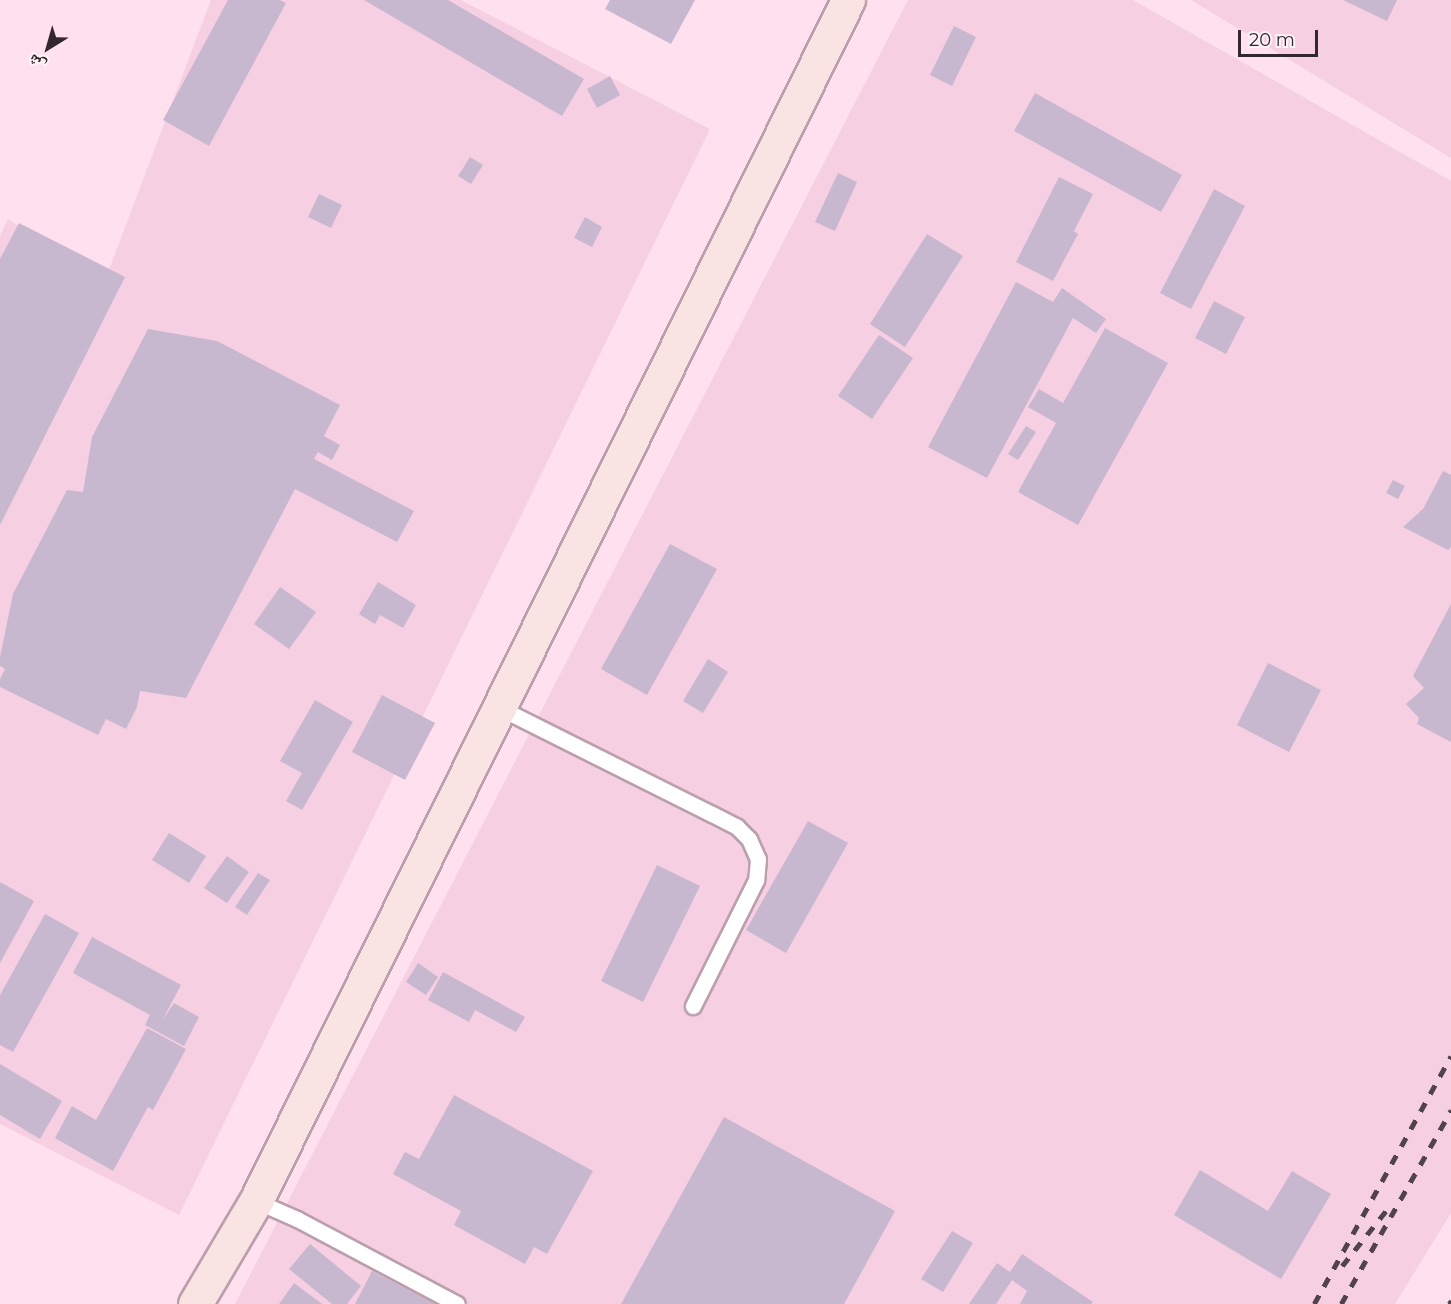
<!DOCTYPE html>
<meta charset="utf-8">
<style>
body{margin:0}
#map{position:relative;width:1451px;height:1304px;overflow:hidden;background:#fee0ee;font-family:Montserrat,"Noto Naskh Arabic",sans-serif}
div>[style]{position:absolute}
.built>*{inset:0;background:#f6d0e2}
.building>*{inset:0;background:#c7b7cf}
.roads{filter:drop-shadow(2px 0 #bb9fac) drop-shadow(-2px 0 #bb9fac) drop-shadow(0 2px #bb9fac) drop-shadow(0 -2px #bb9fac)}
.service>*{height:15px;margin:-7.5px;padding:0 7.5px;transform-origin:7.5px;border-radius:7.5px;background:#fff}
.secondary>*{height:33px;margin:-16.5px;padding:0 16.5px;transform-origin:16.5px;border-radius:16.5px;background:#fae3e3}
.rail>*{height:4.5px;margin-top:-2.25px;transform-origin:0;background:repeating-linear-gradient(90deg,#51434a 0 10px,transparent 0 20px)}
span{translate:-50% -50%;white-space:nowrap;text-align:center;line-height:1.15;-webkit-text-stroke:5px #fff3f8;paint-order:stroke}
.north{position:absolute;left:18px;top:18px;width:60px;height:60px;-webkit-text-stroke:4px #fff3f8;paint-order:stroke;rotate:217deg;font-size:16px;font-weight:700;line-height:24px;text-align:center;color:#32272d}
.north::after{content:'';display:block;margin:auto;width:21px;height:27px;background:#32272d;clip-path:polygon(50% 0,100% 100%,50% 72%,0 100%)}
.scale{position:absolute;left:1238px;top:30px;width:80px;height:27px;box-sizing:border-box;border:3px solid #32272d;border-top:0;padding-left:8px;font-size:18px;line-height:21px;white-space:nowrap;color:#32272d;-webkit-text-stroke:4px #fff3f8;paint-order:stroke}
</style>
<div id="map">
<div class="built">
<i style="clip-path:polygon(211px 0,461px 0,710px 129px,179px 1215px,0 1124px,0 236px,8px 219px,105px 280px)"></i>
<i style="clip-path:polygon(908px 0,1133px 0,1451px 181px,1451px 1213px,1395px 1304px,235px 1304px)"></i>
<i style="clip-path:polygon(1191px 0,1451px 0,1451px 158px)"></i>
</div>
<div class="building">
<i style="clip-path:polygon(228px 0,280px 0,286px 3px,209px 146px,163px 120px)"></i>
<i style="clip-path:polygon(364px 0,448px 0,584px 79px,562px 116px)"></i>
<i style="clip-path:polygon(610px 0,695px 0,671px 44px,605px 9px)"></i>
<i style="clip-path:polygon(1343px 0,1397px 0,1387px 21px)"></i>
<i style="clip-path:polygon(954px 26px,976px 37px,952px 86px,930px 75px)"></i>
<i style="clip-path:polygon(610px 76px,620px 95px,597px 108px,587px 89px)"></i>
<i style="clip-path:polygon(1035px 93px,1182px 175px,1161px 212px,1014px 131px)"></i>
<i style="clip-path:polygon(470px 157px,483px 165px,471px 184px,458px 176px)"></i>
<i style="clip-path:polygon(838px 173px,857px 182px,835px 231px,815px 222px)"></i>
<i style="clip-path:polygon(1059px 177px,1093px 194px,1074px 231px,1078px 234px,1053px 281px,1016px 262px)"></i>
<i style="clip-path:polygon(1214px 189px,1245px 206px,1191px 309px,1160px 293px)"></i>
<i style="clip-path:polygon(319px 194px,342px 205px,331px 228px,308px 217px)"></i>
<i style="clip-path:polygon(585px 217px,602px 227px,592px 247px,574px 238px)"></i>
<i style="clip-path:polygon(19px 223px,125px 277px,0 525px,0 259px)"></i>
<i style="clip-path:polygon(927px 234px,963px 256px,905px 347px,870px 324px)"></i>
<i style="clip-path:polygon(1016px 282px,1053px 302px,1062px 288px,1106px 319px,1096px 333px,1073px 318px,987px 478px,928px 447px)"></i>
<i style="clip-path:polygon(1214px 301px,1245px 317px,1226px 354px,1195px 338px)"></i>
<i style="clip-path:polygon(1105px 328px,1168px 363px,1078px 525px,1018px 492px,1056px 423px,1028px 407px,1039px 389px,1063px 403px)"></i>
<i style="clip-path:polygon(148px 329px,217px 341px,340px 405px,324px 436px,340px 445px,332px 460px,318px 452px,314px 459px,414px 511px,397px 542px,295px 489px,186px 698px,140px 691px,137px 707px,126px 729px,106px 719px,98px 735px,0 687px,0 679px,5px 669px,0 666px,0 657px,13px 594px,67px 490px,83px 492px,92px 437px)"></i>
<i style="clip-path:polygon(879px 335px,913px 358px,872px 419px,838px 396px)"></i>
<i style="clip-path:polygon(1026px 426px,1036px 432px,1018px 460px,1008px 454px)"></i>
<i style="clip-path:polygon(1443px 471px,1451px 475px,1451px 547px,1448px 550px,1403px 527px,1423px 509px)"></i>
<i style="clip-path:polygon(1393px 480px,1405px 486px,1398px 499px,1386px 493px)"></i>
<i style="clip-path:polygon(670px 544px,717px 569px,647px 695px,601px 669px)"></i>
<i style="clip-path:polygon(378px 582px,416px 605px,403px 628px,380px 615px,375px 624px,359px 614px)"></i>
<i style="clip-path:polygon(280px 587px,316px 612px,289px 649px,254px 624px)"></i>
<i style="clip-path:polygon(1451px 604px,1451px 742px,1417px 724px,1419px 718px,1406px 704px,1424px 688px,1413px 676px)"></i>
<i style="clip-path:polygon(708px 659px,728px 672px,703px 713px,683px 701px)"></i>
<i style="clip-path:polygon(1268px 663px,1321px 690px,1289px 752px,1237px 725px)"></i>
<i style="clip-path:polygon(382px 695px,435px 723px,405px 780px,352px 752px)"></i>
<i style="clip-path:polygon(315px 700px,353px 722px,302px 810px,286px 801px,302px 773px,280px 761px)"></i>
<i style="clip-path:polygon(808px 821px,848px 843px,786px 953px,746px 930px)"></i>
<i style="clip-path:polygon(169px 833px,206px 856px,189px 883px,152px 860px)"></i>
<i style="clip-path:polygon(227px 856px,249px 872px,227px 903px,204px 888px)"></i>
<i style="clip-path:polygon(657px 865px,700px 886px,643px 1002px,601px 981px)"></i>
<i style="clip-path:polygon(258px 873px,270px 880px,247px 915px,235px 907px)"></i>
<i style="clip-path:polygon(0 882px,34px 901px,0 963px)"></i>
<i style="clip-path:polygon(45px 914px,79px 933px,13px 1052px,0 1045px,0 995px)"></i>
<i style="clip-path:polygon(92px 937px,181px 985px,162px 1021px,174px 1003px,199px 1017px,184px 1046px,145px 1025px,150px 1015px,73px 973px)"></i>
<i style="clip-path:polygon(418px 963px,438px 977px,426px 995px,406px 982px)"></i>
<i style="clip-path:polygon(443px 972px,525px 1017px,516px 1032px,475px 1010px,469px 1022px,428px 1000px)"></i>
<i style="clip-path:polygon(147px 1028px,186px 1049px,153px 1110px,148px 1107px,113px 1171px,55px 1138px,72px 1106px,96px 1120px)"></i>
<i style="clip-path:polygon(0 1064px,62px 1101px,40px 1139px,0 1115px)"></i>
<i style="clip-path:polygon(454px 1095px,593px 1171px,547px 1254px,534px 1247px,525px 1264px,454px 1225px,461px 1211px,393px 1174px,405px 1152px,419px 1159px)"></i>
<i style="clip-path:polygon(724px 1117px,895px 1211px,844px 1304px,621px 1304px)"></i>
<i style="clip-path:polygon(1200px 1170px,1268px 1211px,1292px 1171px,1331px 1194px,1281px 1279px,1174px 1215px)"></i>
<i style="clip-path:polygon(952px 1231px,973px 1243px,943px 1292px,921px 1279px)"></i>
<i style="clip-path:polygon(310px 1244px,361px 1286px,347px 1304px,332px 1304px,289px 1269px)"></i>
<i style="clip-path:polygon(1022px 1254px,1093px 1302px,1091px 1304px,1020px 1304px,1027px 1291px,1012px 1280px,996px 1304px,969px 1304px,997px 1263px,1010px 1272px)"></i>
<i style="clip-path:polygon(372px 1271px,435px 1304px,355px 1304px)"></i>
<i style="clip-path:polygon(294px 1283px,322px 1304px,279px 1304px)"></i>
</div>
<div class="roads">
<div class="service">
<i style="left:498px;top:707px;width:239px;rotate:26.6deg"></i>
<i style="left:712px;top:814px;width:28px;rotate:27deg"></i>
<i style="left:737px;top:827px;width:17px;rotate:45deg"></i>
<i style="left:749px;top:839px;width:22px;rotate:66deg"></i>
<i style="left:758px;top:859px;width:21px;rotate:95deg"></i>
<i style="left:756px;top:880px;width:141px;rotate:116.6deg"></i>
<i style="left:256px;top:1201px;width:45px;rotate:23.7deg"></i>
<i style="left:297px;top:1219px;width:181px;rotate:28deg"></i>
</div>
<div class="secondary">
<i style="left:195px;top:1304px;width:120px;rotate:-59.4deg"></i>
<i style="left:256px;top:1201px;width:1339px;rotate:-63.76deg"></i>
</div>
</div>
<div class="rail">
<i style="left:1342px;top:1266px;width:75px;rotate:-51.5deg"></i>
<i style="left:1314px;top:1304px;width:283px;rotate:-61.1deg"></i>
<i style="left:1341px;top:1304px;width:223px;rotate:-60.4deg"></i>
<i style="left:1449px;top:1304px;width:4px;rotate:-56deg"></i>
</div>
<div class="north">ش</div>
<div class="scale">20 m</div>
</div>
